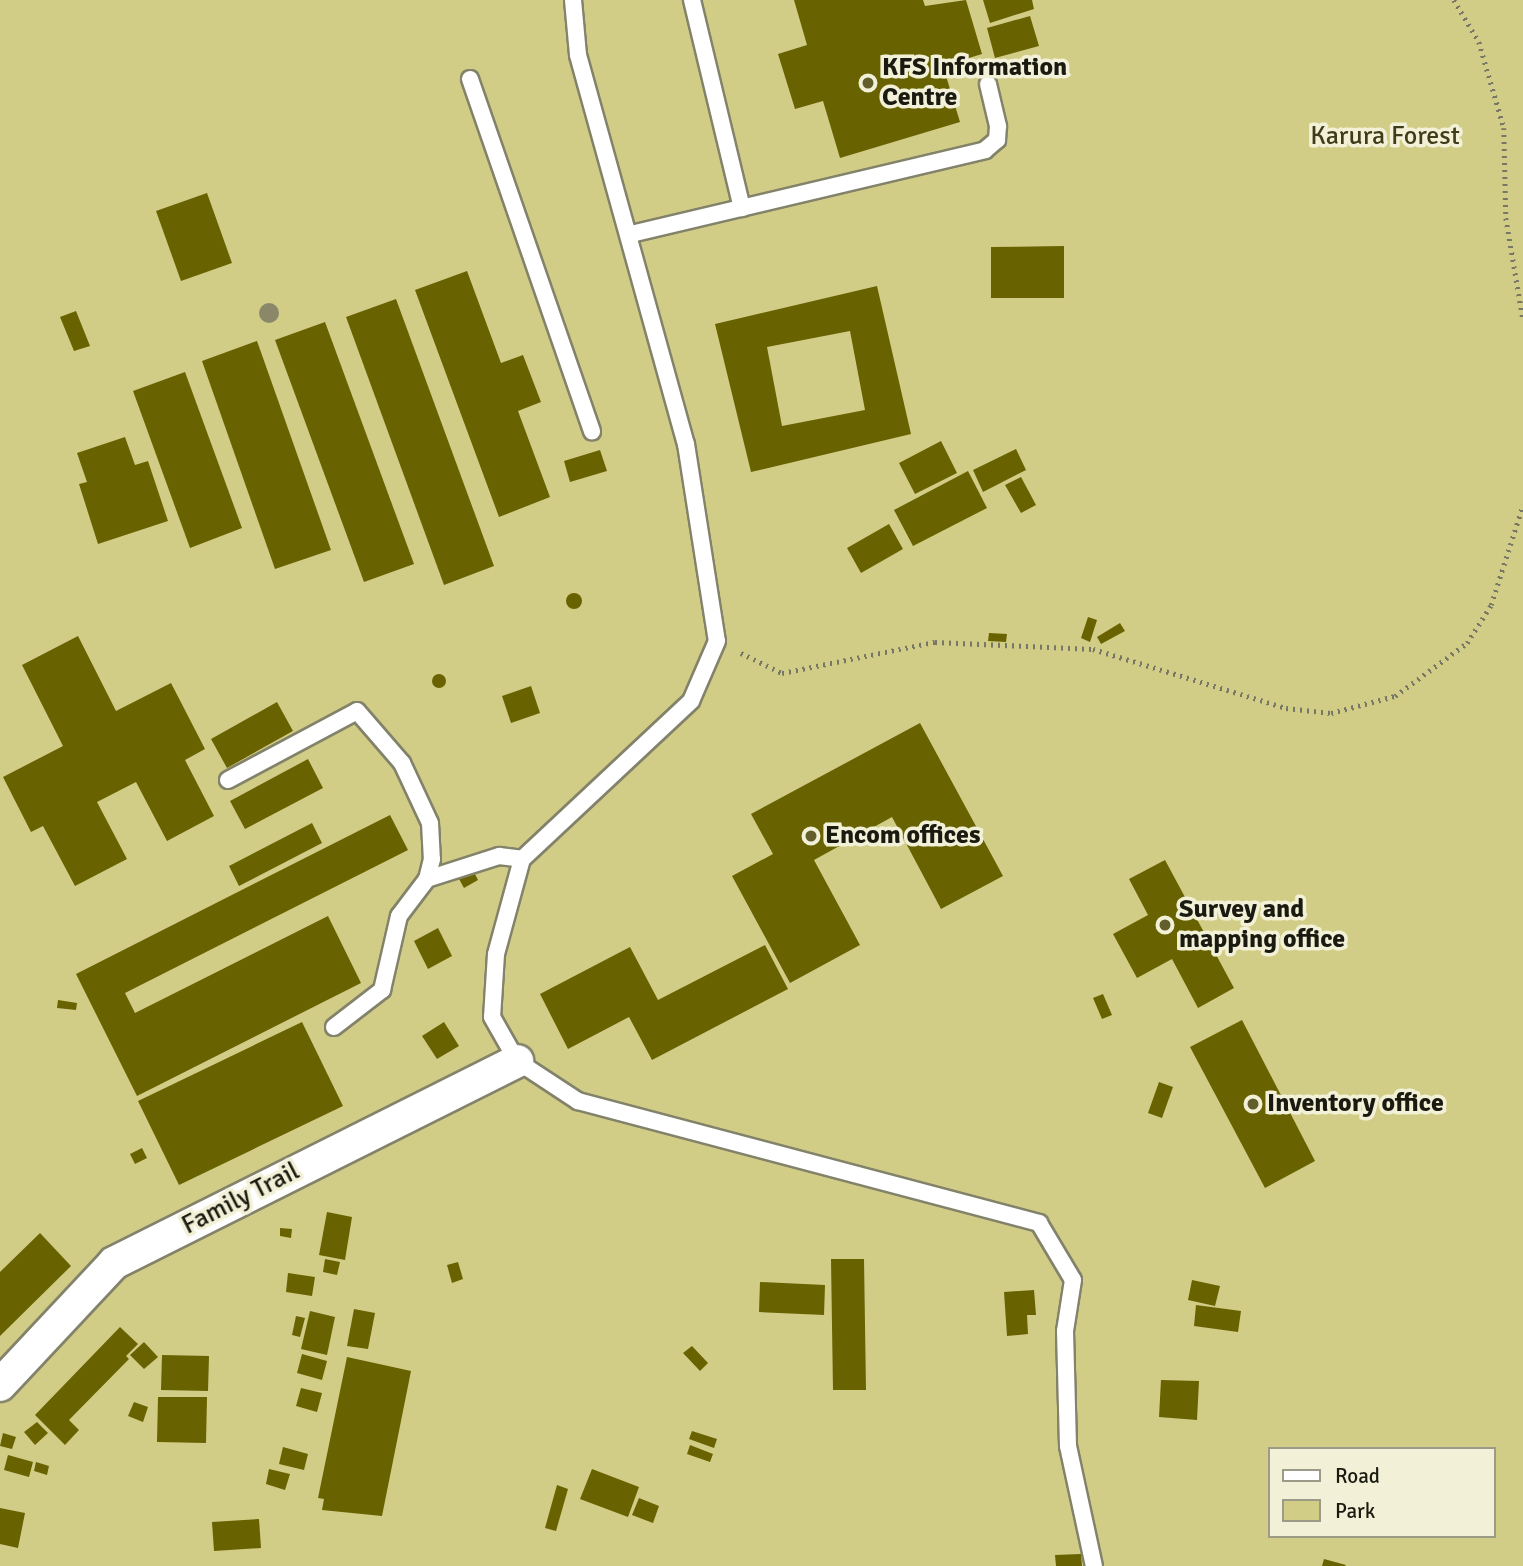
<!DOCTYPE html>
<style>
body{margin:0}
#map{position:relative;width:1523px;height:1566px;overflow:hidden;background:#e5e4ca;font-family:Signika,sans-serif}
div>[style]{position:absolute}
.green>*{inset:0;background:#d1cd87}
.building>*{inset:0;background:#686201}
.round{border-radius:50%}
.path>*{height:4.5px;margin-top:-2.25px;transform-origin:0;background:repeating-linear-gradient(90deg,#787766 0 2px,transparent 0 7px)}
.roads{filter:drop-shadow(2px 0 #83826a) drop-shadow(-2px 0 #83826a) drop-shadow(0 2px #83826a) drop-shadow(0 -2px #83826a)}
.lane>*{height:16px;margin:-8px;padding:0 8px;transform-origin:8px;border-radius:8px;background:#fff}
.street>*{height:32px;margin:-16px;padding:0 16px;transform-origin:16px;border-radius:16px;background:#fff}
.trees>*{width:20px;height:20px;margin:-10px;border-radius:50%;background:#8a8869}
.dots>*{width:19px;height:19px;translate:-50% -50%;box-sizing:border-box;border:4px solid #f2f1d7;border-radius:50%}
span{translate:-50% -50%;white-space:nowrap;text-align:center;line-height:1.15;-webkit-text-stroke:7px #f2f1d7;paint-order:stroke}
.poi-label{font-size:26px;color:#1a1a11;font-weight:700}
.left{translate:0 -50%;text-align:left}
.park-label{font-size:26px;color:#3f3c19}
.street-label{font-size:26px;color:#1a1a11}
.legend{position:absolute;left:1268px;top:1447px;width:228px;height:91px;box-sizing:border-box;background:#f2f1d7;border:2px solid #9c9b88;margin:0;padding:9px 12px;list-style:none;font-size:21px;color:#1a1a11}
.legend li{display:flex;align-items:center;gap:14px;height:35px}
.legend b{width:35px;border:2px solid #9c9b88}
</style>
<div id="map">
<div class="green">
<i style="clip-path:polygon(evenodd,0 0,1523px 0,1523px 1566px,0 1566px,0 0,1269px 1449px,1493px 1449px,1493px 1536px,1269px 1536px,1269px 1449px)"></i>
</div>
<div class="building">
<i style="clip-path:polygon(794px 0,923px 0,925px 6px,966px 0,982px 54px,943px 66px,960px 122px,840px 158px,823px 101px,795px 109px,778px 54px,807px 45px)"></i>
<i style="clip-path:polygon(983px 0,1032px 0,1034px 9px,990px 23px)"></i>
<i style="clip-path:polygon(1030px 16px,1039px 46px,995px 58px,987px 28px)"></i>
<i style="clip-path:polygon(207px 193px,232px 263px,181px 281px,156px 211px)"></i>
<i style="clip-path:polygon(1064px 246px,1064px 298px,991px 298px,991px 247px)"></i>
<i style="clip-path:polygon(467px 271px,501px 363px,523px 355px,541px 402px,518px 411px,550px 497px,499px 517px,415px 290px)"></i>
<i style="clip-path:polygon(evenodd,877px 286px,911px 434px,751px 472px,715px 324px,877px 286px,850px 331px,865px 410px,782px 426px,767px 347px,850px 331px)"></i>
<i style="clip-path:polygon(396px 299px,494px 566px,444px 585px,346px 317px)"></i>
<i style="clip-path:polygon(76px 311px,90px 346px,74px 351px,60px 317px)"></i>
<i style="clip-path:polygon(325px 322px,414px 564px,364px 582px,275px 340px)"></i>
<i style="clip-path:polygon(257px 341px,331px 550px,275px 569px,202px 361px)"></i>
<i style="clip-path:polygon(185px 372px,242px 528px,190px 548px,133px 391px)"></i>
<i style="clip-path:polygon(125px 437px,135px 465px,148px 461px,168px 521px,98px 544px,79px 484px,87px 482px,77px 453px)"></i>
<i style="clip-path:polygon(941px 441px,957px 473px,915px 494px,899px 463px)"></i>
<i style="clip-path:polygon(1016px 449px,1026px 470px,983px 492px,973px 470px)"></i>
<i style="clip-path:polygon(600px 450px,607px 471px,570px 482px,564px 461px)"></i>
<i style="clip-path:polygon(968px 471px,987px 508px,913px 546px,894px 510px)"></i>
<i style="clip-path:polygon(1021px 477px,1036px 505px,1021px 513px,1005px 485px)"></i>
<i style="clip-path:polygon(889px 524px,903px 549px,861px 573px,847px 548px)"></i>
<i class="round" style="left:566px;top:593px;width:16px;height:16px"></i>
<i style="clip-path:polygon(1088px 617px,1097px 620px,1090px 642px,1081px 638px)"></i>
<i style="clip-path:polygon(1120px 623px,1125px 631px,1101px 644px,1097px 637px)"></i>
<i style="clip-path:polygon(989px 633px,1007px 634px,1006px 642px,988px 641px)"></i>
<i style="clip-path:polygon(78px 636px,116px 711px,171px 683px,205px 749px,185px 760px,214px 816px,167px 841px,136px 782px,97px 802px,127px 859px,75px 886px,43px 826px,31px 832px,3px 777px,63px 746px,22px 665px)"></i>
<i class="round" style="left:432px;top:674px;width:14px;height:14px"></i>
<i style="clip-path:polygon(531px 686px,540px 713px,511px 723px,502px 696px)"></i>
<i style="clip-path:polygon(277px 702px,293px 731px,227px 768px,211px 739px)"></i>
<i style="clip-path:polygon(920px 723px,1003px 876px,941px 909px,892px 817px,814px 860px,860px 945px,790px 983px,732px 876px,773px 854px,751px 814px)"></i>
<i style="clip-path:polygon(308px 759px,323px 788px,245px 829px,230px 801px)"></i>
<i style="clip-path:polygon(390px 815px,408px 850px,125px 993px,135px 1013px,328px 916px,361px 983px,137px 1096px,76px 974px)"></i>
<i style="clip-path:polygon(312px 823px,322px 843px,239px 886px,229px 866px)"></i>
<i style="clip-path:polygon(1165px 860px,1234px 988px,1198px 1008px,1172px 959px,1137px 978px,1113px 934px,1148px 915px,1129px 879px)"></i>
<i style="clip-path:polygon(474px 872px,478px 880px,464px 888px,459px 879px)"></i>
<i style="clip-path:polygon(438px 928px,452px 956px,428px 969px,414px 941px)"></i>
<i style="clip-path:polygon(765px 945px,788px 989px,652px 1060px,629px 1017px,568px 1049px,540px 994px,630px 947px,658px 1000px)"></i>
<i style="clip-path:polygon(1103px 994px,1112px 1015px,1102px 1019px,1093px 998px)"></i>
<i style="clip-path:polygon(58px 1000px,77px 1003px,76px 1010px,57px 1008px)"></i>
<i style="clip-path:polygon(1242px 1020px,1315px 1161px,1265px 1188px,1190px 1047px)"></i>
<i style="clip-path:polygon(302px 1022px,343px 1106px,179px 1185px,138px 1101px)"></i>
<i style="clip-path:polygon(444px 1022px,459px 1046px,437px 1059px,422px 1036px)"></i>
<i style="clip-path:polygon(1159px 1082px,1173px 1087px,1162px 1118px,1148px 1113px)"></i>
<i style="clip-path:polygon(142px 1148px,147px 1158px,135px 1164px,130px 1154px)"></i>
<i style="clip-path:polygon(327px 1212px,352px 1217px,345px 1260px,319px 1255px)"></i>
<i style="clip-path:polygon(280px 1228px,292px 1229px,291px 1238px,280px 1236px)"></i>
<i style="clip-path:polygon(40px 1233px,71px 1266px,0 1336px,0 1272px)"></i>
<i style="clip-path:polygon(325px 1259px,340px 1262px,337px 1275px,323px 1272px)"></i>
<i style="clip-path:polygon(831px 1259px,864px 1259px,866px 1390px,833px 1390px)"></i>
<i style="clip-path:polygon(458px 1262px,463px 1279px,452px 1283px,447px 1265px)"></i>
<i style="clip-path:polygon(288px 1273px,315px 1277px,312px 1296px,286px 1292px)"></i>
<i style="clip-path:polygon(1192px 1280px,1220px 1286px,1215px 1306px,1188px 1300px)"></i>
<i style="clip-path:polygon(760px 1282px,825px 1285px,824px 1315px,759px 1312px)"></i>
<i style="clip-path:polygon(1034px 1290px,1036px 1315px,1027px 1315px,1028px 1334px,1007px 1336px,1004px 1292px)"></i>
<i style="clip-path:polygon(1196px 1305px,1241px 1311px,1238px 1332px,1194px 1326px)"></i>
<i style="clip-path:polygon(354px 1309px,375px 1313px,368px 1349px,347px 1346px)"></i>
<i style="clip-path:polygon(310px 1311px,335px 1317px,327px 1355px,301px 1349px)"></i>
<i style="clip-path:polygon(296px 1316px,305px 1318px,300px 1337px,292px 1335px)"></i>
<i style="clip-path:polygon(120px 1327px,138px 1344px,126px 1356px,129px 1359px,69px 1420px,79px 1430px,65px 1445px,35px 1415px)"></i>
<i style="clip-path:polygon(144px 1342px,158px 1357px,144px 1369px,130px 1355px)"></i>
<i style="clip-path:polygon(692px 1346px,708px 1363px,700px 1371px,683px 1353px)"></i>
<i style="clip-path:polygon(302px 1354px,327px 1361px,322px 1380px,297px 1373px)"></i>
<i style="clip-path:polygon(162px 1355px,209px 1356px,208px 1391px,161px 1390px)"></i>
<i style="clip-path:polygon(347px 1357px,411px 1371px,382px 1516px,322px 1510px,324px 1499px,318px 1498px)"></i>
<i style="clip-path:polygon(1161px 1380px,1199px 1381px,1197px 1420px,1159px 1417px)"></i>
<i style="clip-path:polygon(301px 1388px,322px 1393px,317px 1412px,296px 1406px)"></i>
<i style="clip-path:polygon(158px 1397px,207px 1397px,206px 1443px,157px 1442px)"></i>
<i style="clip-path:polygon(134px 1402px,148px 1407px,143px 1422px,128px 1416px)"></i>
<i style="clip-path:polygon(37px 1422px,48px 1433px,35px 1445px,24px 1432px)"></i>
<i style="clip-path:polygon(692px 1431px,717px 1439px,714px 1448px,689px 1439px)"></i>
<i style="clip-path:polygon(3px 1433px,16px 1437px,12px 1449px,0 1446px)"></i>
<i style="clip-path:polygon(690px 1445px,713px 1454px,710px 1462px,687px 1454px)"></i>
<i style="clip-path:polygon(283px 1447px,308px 1454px,304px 1470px,279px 1464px)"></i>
<i style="clip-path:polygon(8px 1455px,33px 1462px,29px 1477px,4px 1470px)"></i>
<i style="clip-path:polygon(36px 1462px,49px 1466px,47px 1475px,34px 1471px)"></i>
<i style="clip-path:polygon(269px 1469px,290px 1474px,285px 1490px,266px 1484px)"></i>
<i style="clip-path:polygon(592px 1469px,639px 1487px,628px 1517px,580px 1499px)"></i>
<i style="clip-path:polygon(557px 1485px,568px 1489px,556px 1531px,545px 1528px)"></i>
<i style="clip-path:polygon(639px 1498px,659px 1506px,653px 1523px,632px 1515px)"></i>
<i style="clip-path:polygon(0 1508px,25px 1513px,18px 1548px,0 1544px)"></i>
<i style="clip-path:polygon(259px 1519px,261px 1548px,214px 1551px,212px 1522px)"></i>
<i style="clip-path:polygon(1081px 1554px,1082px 1566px,1056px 1566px,1055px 1555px)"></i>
<i style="clip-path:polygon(1324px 1559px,1346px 1565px,1345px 1566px,1322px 1566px)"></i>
</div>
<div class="path">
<i style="left:1454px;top:0;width:49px;rotate:59.2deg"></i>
<i style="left:1479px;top:42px;width:90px;rotate:73.8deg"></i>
<i style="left:1504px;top:128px;width:90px;rotate:88.7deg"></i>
<i style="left:1506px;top:218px;width:102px;rotate:80.4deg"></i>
<i style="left:741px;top:653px;width:46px;rotate:26deg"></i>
<i style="left:782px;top:673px;width:156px;rotate:-11.5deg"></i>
<i style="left:935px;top:642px;width:158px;rotate:2.5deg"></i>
<i style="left:1093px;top:649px;width:202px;rotate:17deg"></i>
<i style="left:1286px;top:708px;width:45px;rotate:6.3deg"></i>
<i style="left:1331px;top:713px;width:66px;rotate:-14.9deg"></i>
<i style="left:1395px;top:696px;width:89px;rotate:-36.4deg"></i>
<i style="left:1467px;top:643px;width:45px;rotate:-57.7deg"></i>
<i style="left:1491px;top:605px;width:105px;rotate:-72.3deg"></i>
</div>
<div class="roads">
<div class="lane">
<i style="left:573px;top:0;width:55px;rotate:84.8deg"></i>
<i style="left:578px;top:55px;width:404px;rotate:74.5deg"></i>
<i style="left:686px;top:444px;width:199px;rotate:81.1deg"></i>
<i style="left:717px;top:641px;width:65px;rotate:113.4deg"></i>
<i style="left:691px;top:701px;width:231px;rotate:136.9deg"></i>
<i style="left:522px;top:859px;width:98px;rotate:105.3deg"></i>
<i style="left:496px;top:954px;width:63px;rotate:93.6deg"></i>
<i style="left:492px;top:1017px;width:51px;rotate:60.4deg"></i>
<i style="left:517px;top:1061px;width:73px;rotate:33.3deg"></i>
<i style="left:578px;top:1101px;width:477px;rotate:14.8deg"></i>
<i style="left:1039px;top:1223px;width:66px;rotate:59.2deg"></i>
<i style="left:1073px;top:1280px;width:52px;rotate:98.9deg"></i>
<i style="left:1065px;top:1331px;width:115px;rotate:88.5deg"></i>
<i style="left:1068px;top:1446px;width:123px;rotate:77.8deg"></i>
<i style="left:692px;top:0;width:214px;rotate:76.5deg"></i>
<i style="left:470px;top:79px;width:373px;rotate:70.9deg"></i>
<i style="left:631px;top:234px;width:364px;rotate:-13.3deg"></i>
<i style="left:985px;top:150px;width:16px;rotate:-40deg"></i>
<i style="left:997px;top:140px;width:14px;rotate:-86deg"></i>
<i style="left:998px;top:126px;width:43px;rotate:-103.4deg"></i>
<i style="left:228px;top:780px;width:146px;rotate:-28.1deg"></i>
<i style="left:357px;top:711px;width:69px;rotate:49.1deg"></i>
<i style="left:402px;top:763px;width:66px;rotate:65deg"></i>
<i style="left:430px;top:823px;width:36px;rotate:87deg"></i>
<i style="left:432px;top:859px;width:21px;rotate:104deg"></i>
<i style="left:427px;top:879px;width:76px;rotate:-17.7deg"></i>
<i style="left:499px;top:856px;width:23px;rotate:7deg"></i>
<i style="left:334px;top:1027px;width:61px;rotate:-37.6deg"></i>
<i style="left:382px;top:990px;width:76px;rotate:-77.1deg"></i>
<i style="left:399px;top:916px;width:46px;rotate:-52.9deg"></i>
</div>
<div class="street">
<i style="left:0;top:1385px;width:167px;rotate:-46.9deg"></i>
<i style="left:114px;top:1263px;width:451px;rotate:-26.6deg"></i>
</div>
</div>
<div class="trees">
<i style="left:269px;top:313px"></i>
</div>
<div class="dots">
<i style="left:868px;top:83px;background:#635f2c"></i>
<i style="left:811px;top:836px;background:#635f2c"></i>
<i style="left:1165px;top:925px;background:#635f2c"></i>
<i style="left:1253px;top:1104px;background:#635f2c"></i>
</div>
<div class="poi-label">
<span class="left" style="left:882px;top:83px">KFS Information<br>Centre</span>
<span class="left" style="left:825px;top:836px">Encom offices</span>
<span class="left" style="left:1179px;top:925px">Survey and<br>mapping office</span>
<span class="left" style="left:1267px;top:1104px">Inventory office</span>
</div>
<div class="park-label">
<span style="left:1385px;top:137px">Karura Forest</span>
</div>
<div class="street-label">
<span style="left:241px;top:1199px;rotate:-27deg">Family Trail</span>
</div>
<ul class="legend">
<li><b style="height:9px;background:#fff"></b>Road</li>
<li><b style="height:19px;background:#d1cd87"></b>Park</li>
</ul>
</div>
